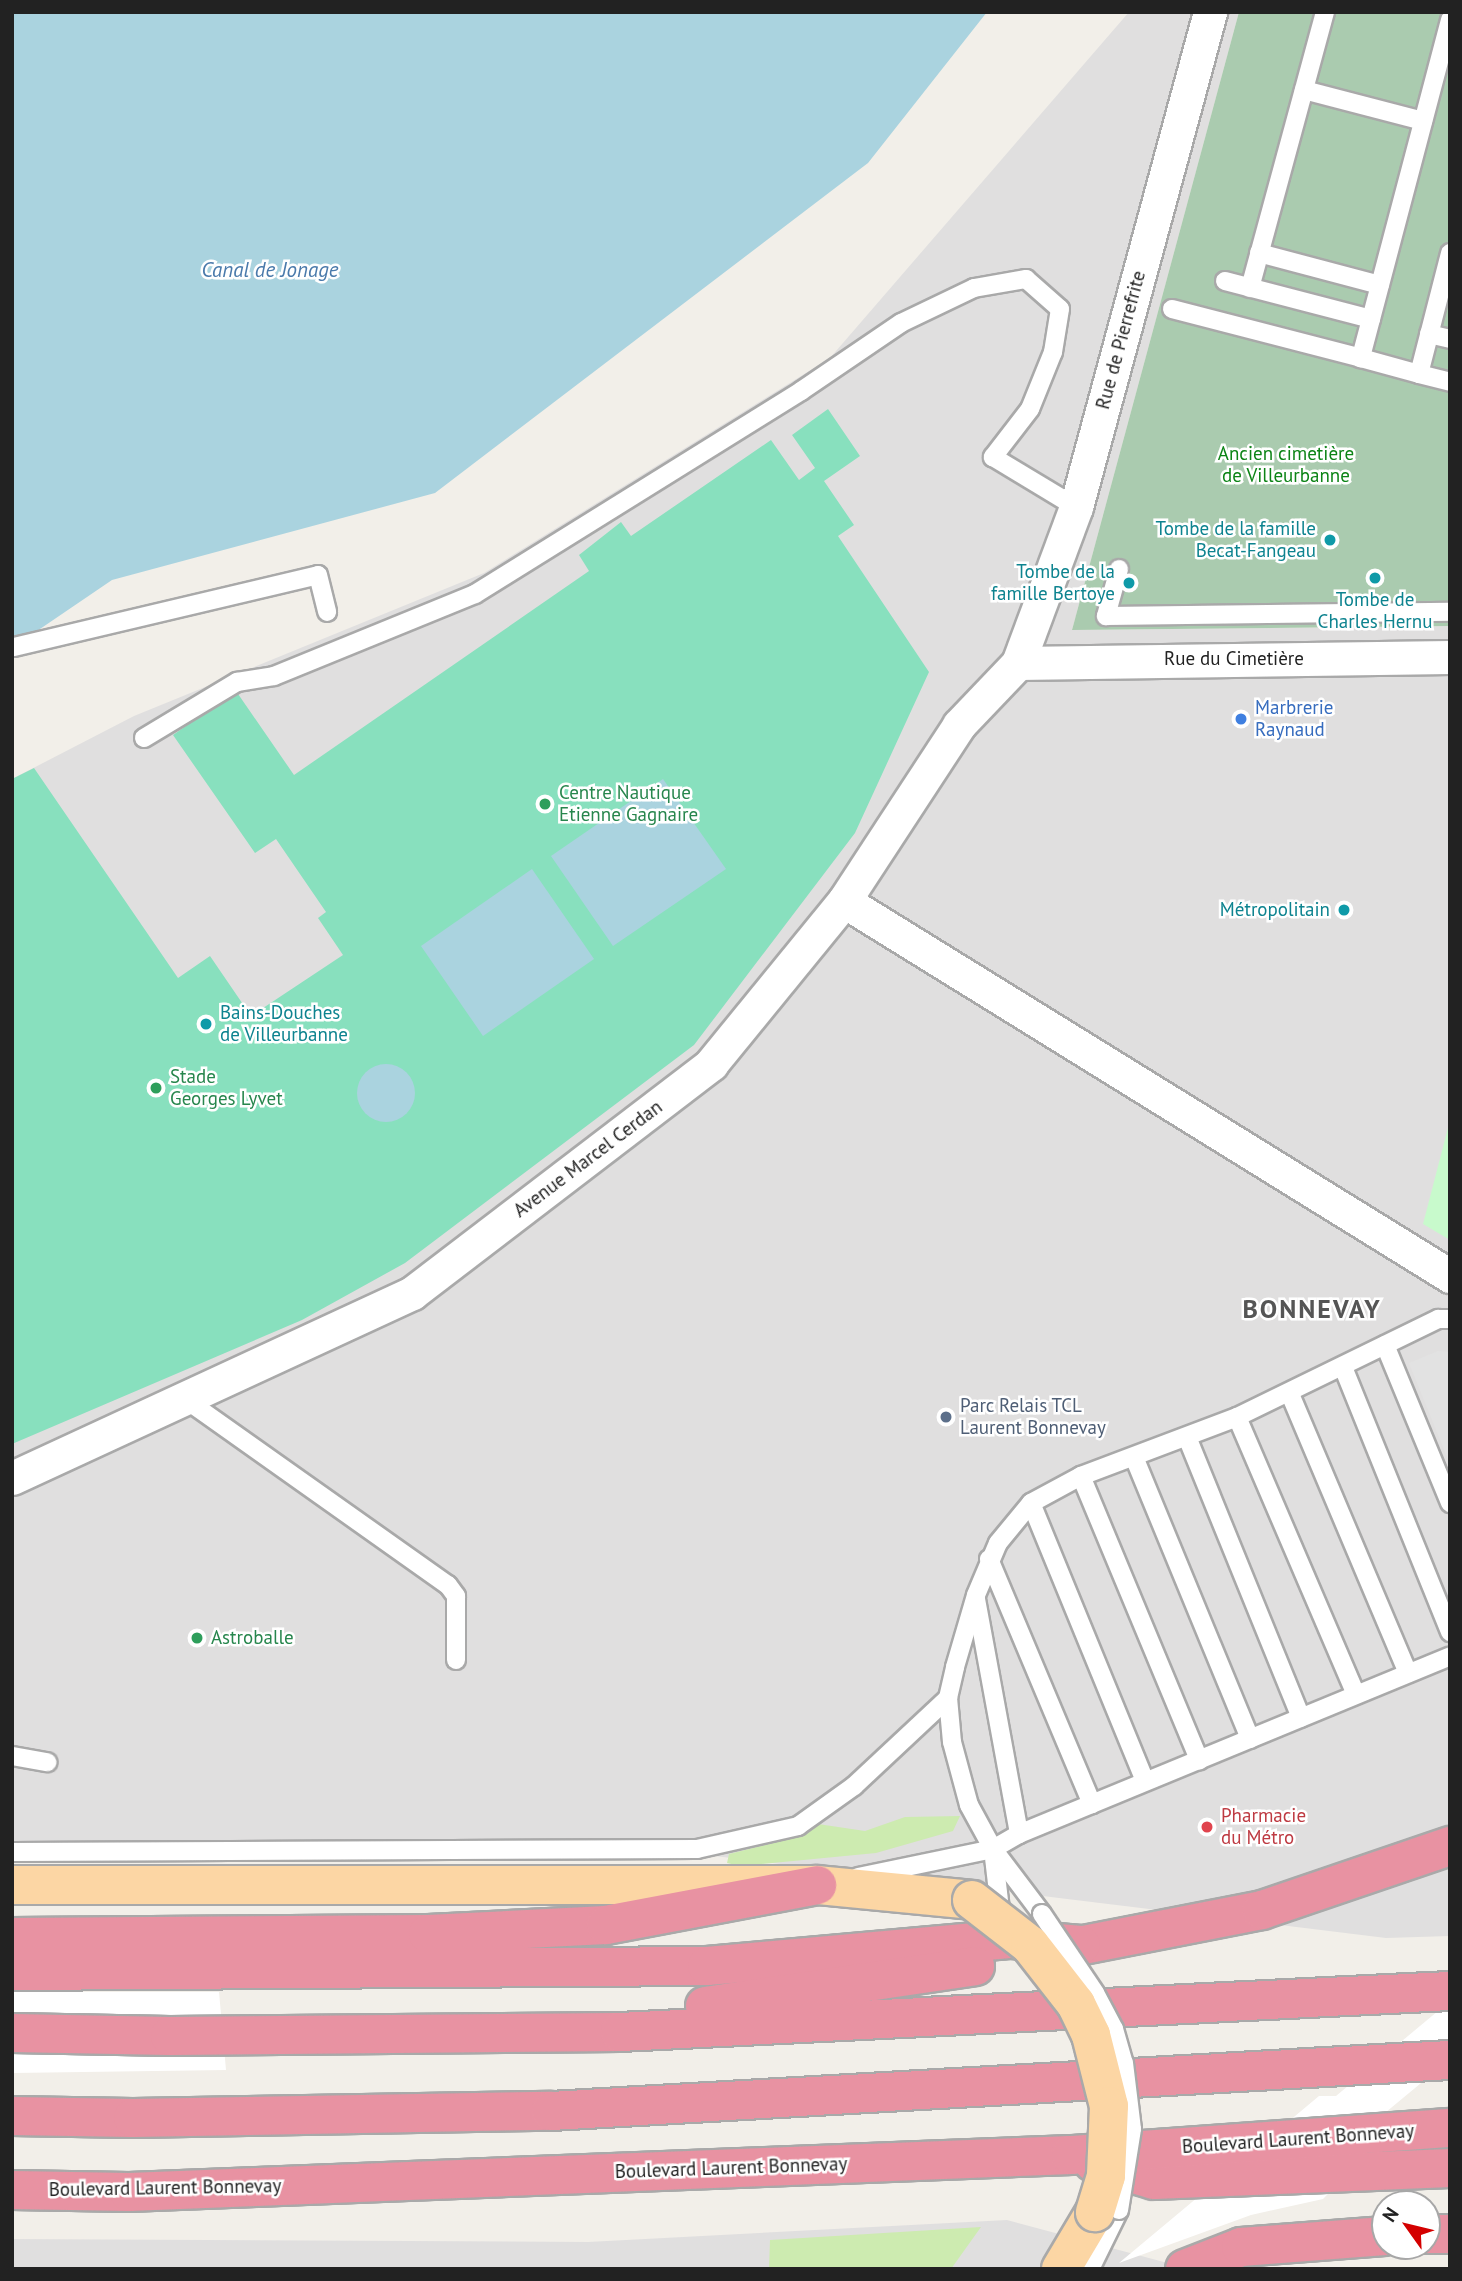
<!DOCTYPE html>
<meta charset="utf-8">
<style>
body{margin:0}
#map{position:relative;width:1462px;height:2281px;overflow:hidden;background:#f2efe9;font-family:"PT Sans",sans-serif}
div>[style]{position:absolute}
.residential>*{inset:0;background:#e0dfdf}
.grass>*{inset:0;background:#cdebb0}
.cemetery>*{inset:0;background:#aacbaf}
.park>*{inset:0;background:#c8facc}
.pitch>*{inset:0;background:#88e0be}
.parking>*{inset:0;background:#e2e2e2}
.water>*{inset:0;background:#aad3df}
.round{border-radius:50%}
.pier>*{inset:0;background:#fff}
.roads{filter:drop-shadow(2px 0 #a9a9a9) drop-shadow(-2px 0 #a9a9a9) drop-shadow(0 2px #a9a9a9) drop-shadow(0 -2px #a9a9a9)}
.lane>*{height:18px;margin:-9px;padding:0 9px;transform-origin:9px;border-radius:9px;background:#fff}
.street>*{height:33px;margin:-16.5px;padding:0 16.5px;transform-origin:16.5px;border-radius:16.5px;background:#fff}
.primary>*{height:38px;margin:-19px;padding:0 19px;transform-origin:19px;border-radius:19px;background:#fcd6a4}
.highway>*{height:38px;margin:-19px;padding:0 19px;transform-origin:19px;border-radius:19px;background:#e892a2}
.bridges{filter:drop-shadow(2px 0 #a9a9a9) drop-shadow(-2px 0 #a9a9a9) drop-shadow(0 2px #a9a9a9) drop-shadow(0 -2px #a9a9a9)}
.lane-bridge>*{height:18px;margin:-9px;padding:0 9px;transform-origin:9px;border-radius:9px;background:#fff}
.primary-bridge>*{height:38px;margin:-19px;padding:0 19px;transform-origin:19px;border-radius:19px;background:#fcd6a4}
.dots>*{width:19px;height:19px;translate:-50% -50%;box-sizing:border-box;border:4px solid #fff;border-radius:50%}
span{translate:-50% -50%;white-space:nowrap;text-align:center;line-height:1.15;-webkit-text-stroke:5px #fff;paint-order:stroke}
.street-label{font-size:19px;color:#222}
.park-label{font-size:19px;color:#0c8416}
.culture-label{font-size:19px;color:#0d838f}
.right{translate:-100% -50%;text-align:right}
.left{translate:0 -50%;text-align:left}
.shop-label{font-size:19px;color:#366cbe}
.leisure-label{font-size:19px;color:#27864d}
.service-label{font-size:19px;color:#4e5e75}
.health-label{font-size:19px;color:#be3a42}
.water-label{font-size:21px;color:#4a7aab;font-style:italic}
.district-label{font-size:26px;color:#555;font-weight:700;letter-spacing:2px}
.frame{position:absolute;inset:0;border:14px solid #222;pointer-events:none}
.north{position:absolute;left:1371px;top:2190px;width:70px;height:70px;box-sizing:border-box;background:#fff;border:2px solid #a7a7a7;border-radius:50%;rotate:304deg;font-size:19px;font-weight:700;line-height:28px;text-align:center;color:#222}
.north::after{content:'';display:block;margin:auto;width:24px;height:32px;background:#d40000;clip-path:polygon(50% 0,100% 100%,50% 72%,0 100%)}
</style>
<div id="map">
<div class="residential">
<i style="clip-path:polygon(1129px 12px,1239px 12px,1072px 630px,1450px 626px,1450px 1936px,1386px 1938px,600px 1842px,12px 1847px,12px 779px,134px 716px,484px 573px,830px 358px)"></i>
<i style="clip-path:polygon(1007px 2220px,1190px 2269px,12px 2269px,12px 2239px,588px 2242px)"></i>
</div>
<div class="grass">
<i style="clip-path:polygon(960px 1816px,953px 1831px,876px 1853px,740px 1866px,727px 1863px,729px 1854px,785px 1840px,818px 1824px,865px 1831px,905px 1817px)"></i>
<i style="clip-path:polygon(981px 2227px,951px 2269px,769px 2269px,770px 2240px)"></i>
</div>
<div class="cemetery">
<i style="clip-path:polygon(1239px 12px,1450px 12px,1450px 626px,1072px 630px)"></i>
</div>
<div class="park">
<i style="clip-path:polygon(1450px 1120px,1450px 1240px,1423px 1224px)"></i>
</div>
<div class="pitch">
<i style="clip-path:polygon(828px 409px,860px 456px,824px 481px,854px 525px,838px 536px,929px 672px,855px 833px,694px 1045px,405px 1263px,302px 1320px,12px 1444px,12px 779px,34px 768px,178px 978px,210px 956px,251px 1016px,343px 955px,318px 918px,326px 912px,276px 839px,255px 853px,173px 735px,236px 691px,294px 775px,589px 571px,579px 555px,621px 522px,631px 536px,771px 440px,799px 480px,815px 468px,792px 435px)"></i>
</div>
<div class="parking">
<i style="clip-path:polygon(1438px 1351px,1450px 1352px,1450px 1464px,1409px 1363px)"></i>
</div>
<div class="water">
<i style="clip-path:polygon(12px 12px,987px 12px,868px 163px,435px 493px,112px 580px,12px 648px)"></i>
<i style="clip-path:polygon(663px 779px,726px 869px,613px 946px,551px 856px)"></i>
<i style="clip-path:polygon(532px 869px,594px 959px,483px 1036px,421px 946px)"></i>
<i class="round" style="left:357px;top:1064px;width:58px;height:58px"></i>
</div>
<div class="pier">
<i style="clip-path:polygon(12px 1992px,219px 1992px,226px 2070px,12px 2073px)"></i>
<i style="clip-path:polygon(1450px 2001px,1450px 2059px,1368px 2127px,1366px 2155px,1323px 2199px,1251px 2215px,1119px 2263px,1319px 2096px,1336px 2096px)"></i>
</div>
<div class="roads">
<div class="lane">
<i style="left:1450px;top:20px;width:350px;rotate:104.8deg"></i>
<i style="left:1361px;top:358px;width:60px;rotate:15.4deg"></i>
<i style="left:1419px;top:374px;width:125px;rotate:-75.6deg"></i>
<i style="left:1304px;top:90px;width:123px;rotate:14.6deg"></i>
<i style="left:1259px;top:253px;width:125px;rotate:14.8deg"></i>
<i style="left:1225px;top:281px;width:151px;rotate:14.6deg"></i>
<i style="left:1250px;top:288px;width:286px;rotate:-74.8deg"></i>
<i style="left:1172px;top:309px;width:195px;rotate:14.5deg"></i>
<i style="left:1429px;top:334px;width:22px;rotate:13deg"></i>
<i style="left:1419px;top:374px;width:32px;rotate:14deg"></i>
<i style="left:1119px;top:569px;width:49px;rotate:105.5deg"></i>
<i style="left:1106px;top:616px;width:344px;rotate:-0.7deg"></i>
<i style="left:14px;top:647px;width:312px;rotate:-13.3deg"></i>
<i style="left:318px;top:575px;width:38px;rotate:76deg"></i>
<i style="left:144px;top:738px;width:109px;rotate:-31.1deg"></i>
<i style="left:237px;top:682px;width:37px;rotate:-9deg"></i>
<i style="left:274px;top:676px;width:217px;rotate:-22.2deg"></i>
<i style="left:475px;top:594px;width:384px;rotate:-31.9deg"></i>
<i style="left:801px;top:391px;width:121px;rotate:-34.2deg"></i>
<i style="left:901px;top:323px;width:81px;rotate:-25.6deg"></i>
<i style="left:974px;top:288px;width:53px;rotate:-9.8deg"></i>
<i style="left:1026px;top:279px;width:45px;rotate:41.4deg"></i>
<i style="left:1060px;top:309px;width:44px;rotate:99.2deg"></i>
<i style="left:1053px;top:352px;width:61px;rotate:112deg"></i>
<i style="left:1030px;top:409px;width:61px;rotate:127.6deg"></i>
<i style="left:993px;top:457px;width:97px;rotate:31.1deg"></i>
<i style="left:1385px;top:1345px;width:171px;rotate:67.6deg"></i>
<i style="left:1343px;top:1367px;width:286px;rotate:68deg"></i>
<i style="left:1290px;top:1394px;width:303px;rotate:67.1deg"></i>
<i style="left:185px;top:1399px;width:322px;rotate:35.3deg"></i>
<i style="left:448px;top:1585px;width:14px;rotate:54deg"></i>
<i style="left:456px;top:1596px;width:64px;rotate:90deg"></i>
<i style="left:1237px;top:1417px;width:302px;rotate:66.8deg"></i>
<i style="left:1187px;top:1437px;width:303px;rotate:67.9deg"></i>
<i style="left:1134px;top:1457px;width:305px;rotate:67.6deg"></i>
<i style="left:1081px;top:1476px;width:308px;rotate:67.4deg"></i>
<i style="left:1031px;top:1503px;width:300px;rotate:67.7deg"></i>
<i style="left:989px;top:1559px;width:266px;rotate:67.2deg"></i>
<i style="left:976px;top:1599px;width:239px;rotate:79.6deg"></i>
<i style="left:12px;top:1756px;width:36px;rotate:10deg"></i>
<i style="left:993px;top:1849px;width:69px;rotate:83.4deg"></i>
<i style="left:12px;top:1852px;width:685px;rotate:-0.25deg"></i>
<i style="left:697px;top:1849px;width:104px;rotate:-12.8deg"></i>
<i style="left:798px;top:1826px;width:69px;rotate:-35.5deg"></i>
<i style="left:854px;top:1786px;width:129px;rotate:-43.1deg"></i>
<i style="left:858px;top:1877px;width:138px;rotate:-11.7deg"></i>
<i style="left:993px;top:1849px;width:30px;rotate:-30deg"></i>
<i style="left:1019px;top:1834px;width:466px;rotate:-22.4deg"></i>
<i style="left:1042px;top:1914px;width:81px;rotate:-127deg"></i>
<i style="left:993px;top:1849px;width:50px;rotate:-118.6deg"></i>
<i style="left:969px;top:1805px;width:65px;rotate:-105.1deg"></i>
<i style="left:952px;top:1742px;width:44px;rotate:-95.2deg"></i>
<i style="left:948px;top:1698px;width:32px;rotate:-77deg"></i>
<i style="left:955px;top:1667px;width:75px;rotate:-73.7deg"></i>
<i style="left:976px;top:1595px;width:56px;rotate:-67.1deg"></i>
<i style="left:998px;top:1543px;width:52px;rotate:-50.5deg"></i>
<i style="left:1031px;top:1503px;width:57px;rotate:-28.4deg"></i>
<i style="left:1081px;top:1476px;width:167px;rotate:-20.7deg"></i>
<i style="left:1237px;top:1417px;width:224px;rotate:-26deg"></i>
<i style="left:1438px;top:1319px;width:12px"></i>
<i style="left:1090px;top:2269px;width:66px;rotate:-63.8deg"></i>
</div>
<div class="street">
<i style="left:1018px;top:663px;width:432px;rotate:-0.8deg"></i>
<i style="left:844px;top:901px;width:713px;rotate:31.75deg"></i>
<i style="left:12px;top:1478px;width:441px;rotate:-24.8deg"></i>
<i style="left:412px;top:1293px;width:377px;rotate:-37.4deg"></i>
<i style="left:711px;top:1064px;width:210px;rotate:-50.8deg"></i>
<i style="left:844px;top:901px;width:210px;rotate:-56.8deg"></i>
<i style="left:959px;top:725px;width:86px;rotate:-46.4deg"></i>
<i style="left:1018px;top:663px;width:166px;rotate:-69.6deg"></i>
<i style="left:1076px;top:507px;width:513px;rotate:-74.85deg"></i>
</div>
<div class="primary">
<i style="left:12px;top:1885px;width:805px"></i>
<i style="left:817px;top:1885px;width:156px;rotate:5.5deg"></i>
<i style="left:1061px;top:2269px;width:66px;rotate:-59.2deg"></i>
</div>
<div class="highway">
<i style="left:12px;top:1937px;width:416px;rotate:-0.4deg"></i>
<i style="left:428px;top:1934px;width:178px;rotate:-2.9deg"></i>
<i style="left:606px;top:1925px;width:215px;rotate:-10.7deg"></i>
<i style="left:1058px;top:1950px;width:208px;rotate:-11.1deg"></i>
<i style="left:1262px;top:1910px;width:199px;rotate:-18.8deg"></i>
<i style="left:12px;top:1971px;width:695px;rotate:-0.41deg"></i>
<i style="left:707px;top:1966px;width:306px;rotate:-5.1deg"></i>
<i style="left:1012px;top:1939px;width:69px;rotate:5deg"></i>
<i style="left:705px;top:2006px;width:273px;rotate:-8.4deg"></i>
<i style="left:12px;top:2033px;width:158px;rotate:1.1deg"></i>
<i style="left:170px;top:2036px;width:450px;rotate:-0.5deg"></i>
<i style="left:620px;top:2032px;width:831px;rotate:-2.83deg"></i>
<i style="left:12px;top:2116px;width:121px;rotate:0.9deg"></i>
<i style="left:133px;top:2118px;width:418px;rotate:-1deg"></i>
<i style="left:551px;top:2111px;width:900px;rotate:-3.25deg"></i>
<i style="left:1093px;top:2162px;width:64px;rotate:16.4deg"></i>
<i style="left:1154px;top:2180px;width:296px;rotate:-2.3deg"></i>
<i style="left:12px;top:2190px;width:117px;rotate:1deg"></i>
<i style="left:129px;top:2192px;width:943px;rotate:-2.25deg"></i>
<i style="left:1071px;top:2155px;width:380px;rotate:-4.1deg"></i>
<i style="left:1427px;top:2234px;width:23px"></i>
<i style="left:1185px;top:2269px;width:60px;rotate:-21.4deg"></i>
<i style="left:1241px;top:2247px;width:144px;rotate:-4.4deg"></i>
</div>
</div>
<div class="bridges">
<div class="lane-bridge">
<i style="left:1042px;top:1914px;width:95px;rotate:56.1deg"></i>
<i style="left:1095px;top:1993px;width:41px;rotate:62.2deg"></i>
<i style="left:1114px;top:2029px;width:35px;rotate:74deg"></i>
<i style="left:1124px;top:2063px;width:66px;rotate:83.1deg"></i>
<i style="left:1132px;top:2129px;width:82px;rotate:99.1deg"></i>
</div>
<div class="primary-bridge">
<i style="left:972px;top:1900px;width:73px;rotate:37.8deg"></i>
<i style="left:1030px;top:1945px;width:75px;rotate:52.1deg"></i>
<i style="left:1076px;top:2004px;width:34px;rotate:64deg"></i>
<i style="left:1091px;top:2035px;width:73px;rotate:75.8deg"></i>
<i style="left:1109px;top:2106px;width:70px;rotate:92.5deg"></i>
<i style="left:1106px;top:2176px;width:38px;rotate:107deg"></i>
</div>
</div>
<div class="dots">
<i style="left:1330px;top:540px;background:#0f9aa8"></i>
<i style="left:1375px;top:578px;background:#0f9aa8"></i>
<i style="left:1129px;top:583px;background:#0f9aa8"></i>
<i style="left:1241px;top:719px;background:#3f7fe0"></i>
<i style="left:545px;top:804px;background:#2e9e5b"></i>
<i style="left:1344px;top:910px;background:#0f9aa8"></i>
<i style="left:206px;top:1024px;background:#0f9aa8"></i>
<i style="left:156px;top:1088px;background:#2e9e5b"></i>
<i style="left:946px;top:1417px;background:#5c6f8a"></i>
<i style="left:197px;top:1638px;background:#2e9e5b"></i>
<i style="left:1207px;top:1827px;background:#e0444e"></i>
</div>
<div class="street-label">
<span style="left:1121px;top:340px;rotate:-75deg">Rue de Pierrefrite</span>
<span style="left:1234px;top:659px">Rue du Cimetière</span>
<span style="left:588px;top:1159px;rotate:-37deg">Avenue Marcel Cerdan</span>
<span style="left:1298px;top:2139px;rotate:-4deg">Boulevard Laurent Bonnevay</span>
<span style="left:731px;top:2168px;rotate:-2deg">Boulevard Laurent Bonnevay</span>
<span style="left:165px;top:2188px;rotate:-1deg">Boulevard Laurent Bonnevay</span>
</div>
<div class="park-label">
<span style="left:1286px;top:465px">Ancien cimetière<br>de Villeurbanne</span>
</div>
<div class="culture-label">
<span class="right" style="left:1316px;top:540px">Tombe de la famille<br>Becat-Fangeau</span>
<span class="right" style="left:1115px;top:583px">Tombe de la<br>famille Bertoye</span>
<span style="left:1375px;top:611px">Tombe de<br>Charles Hernu</span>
<span class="right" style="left:1330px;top:910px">Métropolitain</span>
<span class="left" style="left:220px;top:1024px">Bains-Douches<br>de Villeurbanne</span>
</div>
<div class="shop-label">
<span class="left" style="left:1255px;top:719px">Marbrerie<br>Raynaud</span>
</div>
<div class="leisure-label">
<span class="left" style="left:559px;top:804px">Centre Nautique<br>Etienne Gagnaire</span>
<span class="left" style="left:170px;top:1088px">Stade<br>Georges Lyvet</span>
<span class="left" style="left:211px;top:1638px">Astroballe</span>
</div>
<div class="service-label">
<span class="left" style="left:960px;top:1417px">Parc Relais TCL<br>Laurent Bonnevay</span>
</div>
<div class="health-label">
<span class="left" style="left:1221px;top:1827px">Pharmacie<br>du Métro</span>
</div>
<div class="water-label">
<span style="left:270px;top:270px">Canal de Jonage</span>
</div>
<div class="district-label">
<span style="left:1312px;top:1309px">BONNEVAY</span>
</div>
<div class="frame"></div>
<div class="north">N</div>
</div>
